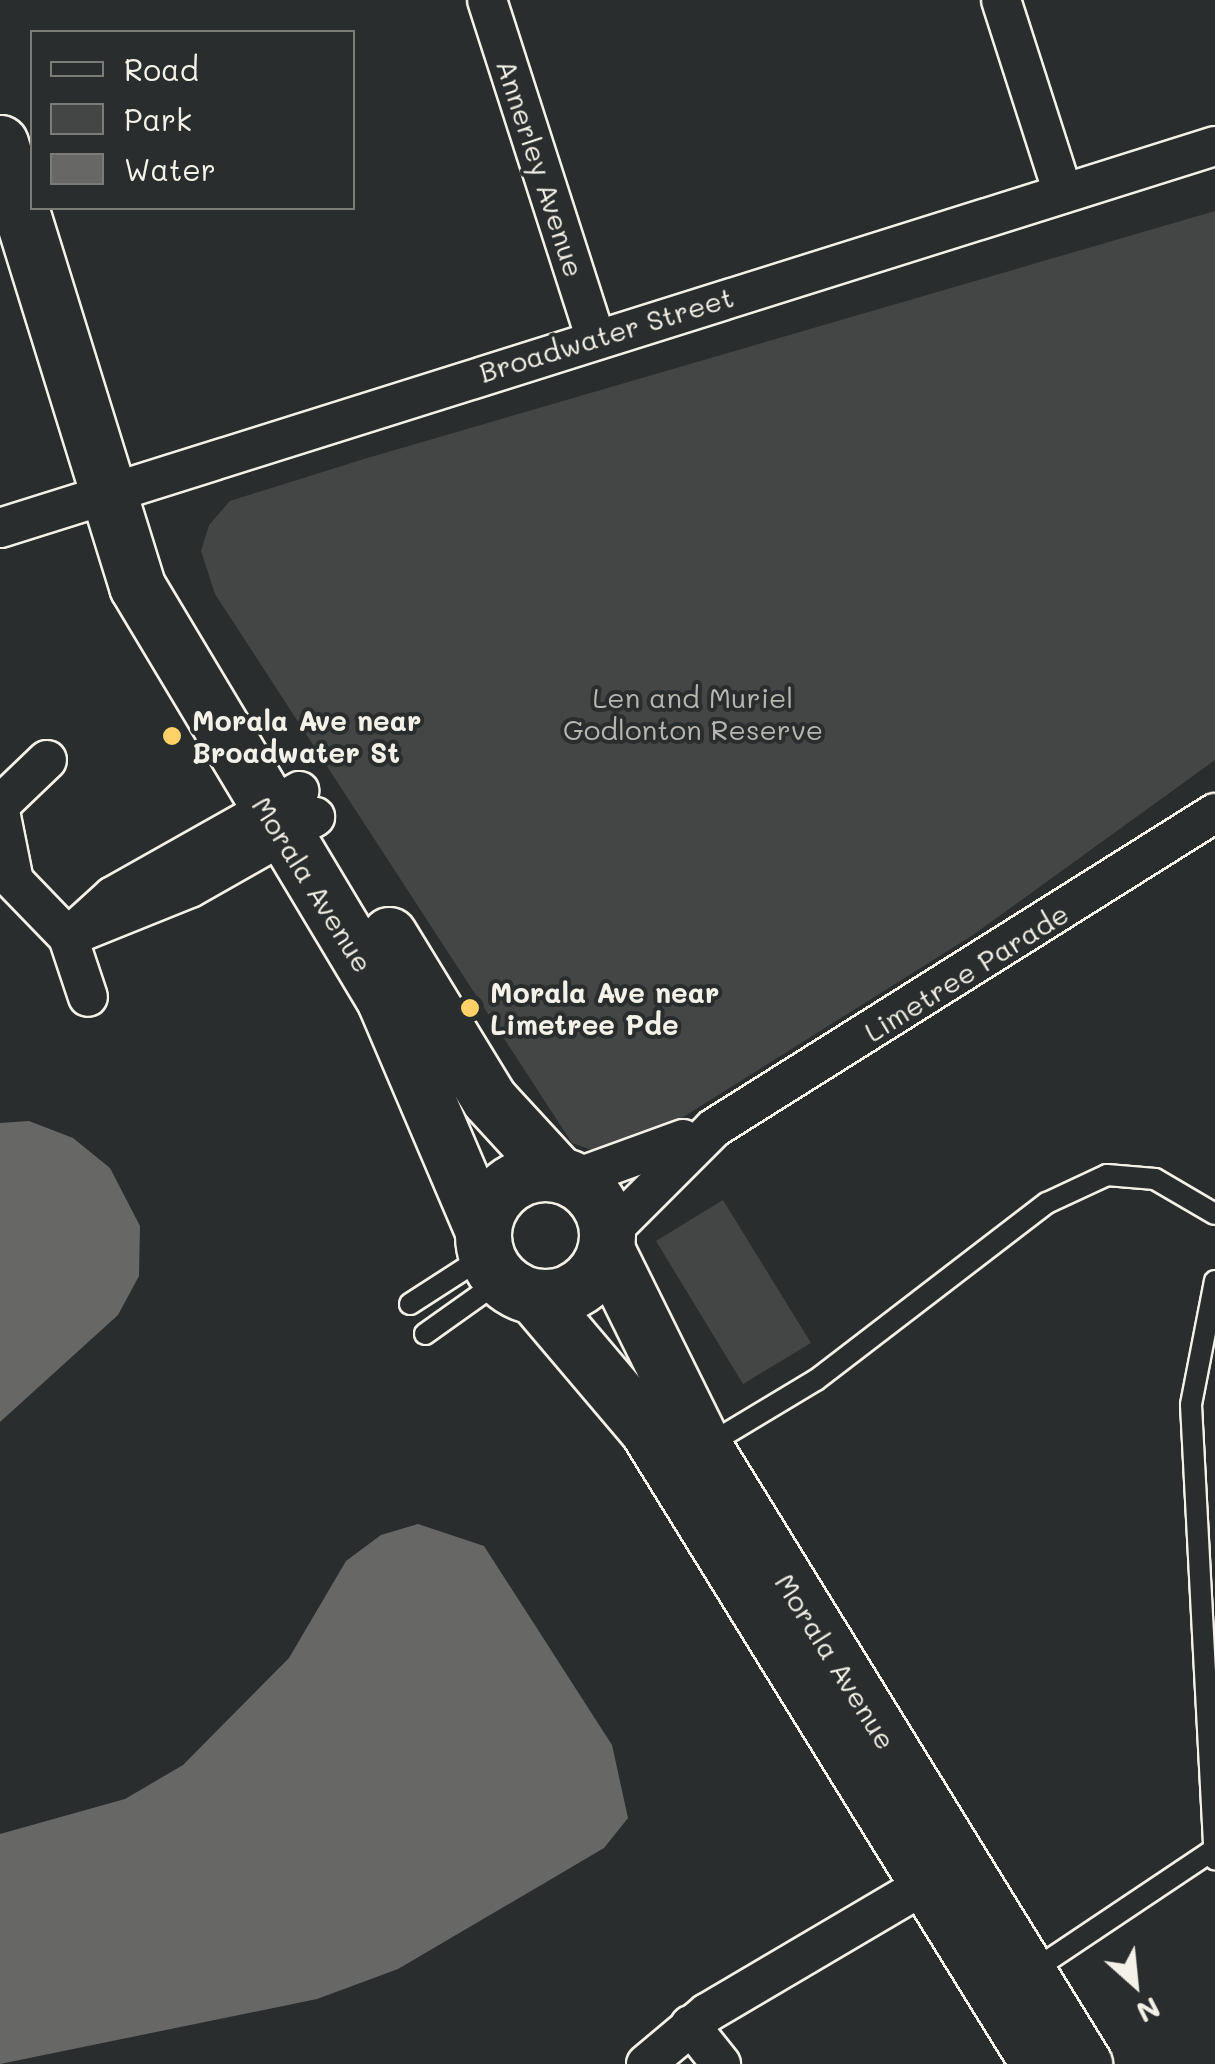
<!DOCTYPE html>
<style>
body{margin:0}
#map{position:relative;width:1215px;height:2064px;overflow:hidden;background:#2a2d2e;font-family:Mali,sans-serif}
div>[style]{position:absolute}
.green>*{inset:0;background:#444645}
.water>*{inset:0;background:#676866}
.roads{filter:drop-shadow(2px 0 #f4f1e8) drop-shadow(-2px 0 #f4f1e8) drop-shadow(0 2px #f4f1e8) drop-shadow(0 -2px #f4f1e8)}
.service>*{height:20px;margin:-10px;padding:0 10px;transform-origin:10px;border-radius:10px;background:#2a2d2e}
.minor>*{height:38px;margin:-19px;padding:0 19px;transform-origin:19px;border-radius:19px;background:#2a2d2e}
.secondary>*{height:55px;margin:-27.5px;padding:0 27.5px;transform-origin:27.5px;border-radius:27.5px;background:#2a2d2e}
.secondary>.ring{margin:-27.5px;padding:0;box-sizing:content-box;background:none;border:55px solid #2a2d2e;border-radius:50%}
.dots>*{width:28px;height:28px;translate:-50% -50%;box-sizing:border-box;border:5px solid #2a2d2e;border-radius:50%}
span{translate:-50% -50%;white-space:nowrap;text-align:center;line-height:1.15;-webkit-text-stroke:8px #2a2d2e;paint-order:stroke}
.street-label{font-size:28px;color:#f4f1e8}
.park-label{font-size:28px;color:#b6b5af}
.poi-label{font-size:28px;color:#f4f1e8;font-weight:700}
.left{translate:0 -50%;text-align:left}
.legend{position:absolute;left:30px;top:30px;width:325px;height:180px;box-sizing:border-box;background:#2a2d2e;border:2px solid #7b7b78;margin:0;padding:12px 18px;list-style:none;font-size:30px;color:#f4f1e8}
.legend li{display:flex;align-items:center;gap:20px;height:50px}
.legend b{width:50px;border:2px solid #7b7b78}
.north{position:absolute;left:1085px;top:1934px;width:100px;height:100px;-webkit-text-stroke:8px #2a2d2e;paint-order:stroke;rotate:153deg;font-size:28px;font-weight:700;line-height:40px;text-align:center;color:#f4f1e8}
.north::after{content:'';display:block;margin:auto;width:35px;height:45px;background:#f4f1e8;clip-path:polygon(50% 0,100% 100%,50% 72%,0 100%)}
</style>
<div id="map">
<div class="green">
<i style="clip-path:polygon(1215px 211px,1215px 760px,973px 935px,653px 1136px,603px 1154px,572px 1143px,215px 594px,201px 551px,209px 525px,230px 501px,364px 459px)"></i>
<i style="clip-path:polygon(723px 1200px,811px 1343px,743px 1384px,656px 1241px)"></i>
</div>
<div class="water">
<i style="clip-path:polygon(29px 1121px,73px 1138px,110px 1168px,140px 1226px,139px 1276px,118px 1315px,0 1422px,0 1123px)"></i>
<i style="clip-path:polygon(418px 1524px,484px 1546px,612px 1745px,628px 1818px,604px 1848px,398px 1969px,317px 1999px,0 2064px,0 1834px,125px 1799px,183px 1765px,289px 1658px,346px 1561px,381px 1535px)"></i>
</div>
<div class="roads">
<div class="service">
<i style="left:1215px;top:1281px;width:126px;rotate:101deg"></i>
<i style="left:1191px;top:1405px;width:455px;rotate:87deg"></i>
<i style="left:410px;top:1304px;width:90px;rotate:-32.8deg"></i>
<i style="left:425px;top:1334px;width:93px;rotate:-35.4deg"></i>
<i style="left:706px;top:1446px;width:128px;rotate:-31deg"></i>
<i style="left:816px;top:1380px;width:291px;rotate:-37.5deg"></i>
<i style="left:1047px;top:1203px;width:66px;rotate:-25deg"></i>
<i style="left:1107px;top:1175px;width:48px;rotate:4.8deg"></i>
<i style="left:1155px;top:1179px;width:69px;rotate:30.3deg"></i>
<i style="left:1031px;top:1972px;width:218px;rotate:-33.8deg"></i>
</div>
<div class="minor">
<i style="left:487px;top:0;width:353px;rotate:72.2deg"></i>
<i style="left:1001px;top:0;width:203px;rotate:72.2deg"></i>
<i style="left:0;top:528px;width:1274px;rotate:-17.45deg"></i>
<i style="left:0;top:805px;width:65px;rotate:-43.8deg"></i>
<i style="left:0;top:811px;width:71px;rotate:78.7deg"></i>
<i style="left:14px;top:881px;width:78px;rotate:46deg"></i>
<i style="left:68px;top:937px;width:63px;rotate:71.6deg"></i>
<i style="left:81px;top:925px;width:43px;rotate:-42.2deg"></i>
<i style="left:113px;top:896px;width:214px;rotate:-29.4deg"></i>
<i style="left:68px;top:937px;width:131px;rotate:-21.9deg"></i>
<i style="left:190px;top:888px;width:144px;rotate:-29.6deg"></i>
<i style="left:573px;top:1179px;width:117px;rotate:-20deg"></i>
<i style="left:607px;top:1235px;width:151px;rotate:-45deg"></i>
<i style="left:714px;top:1128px;width:592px;rotate:-32.16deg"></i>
<i style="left:690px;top:2025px;width:50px;rotate:51.5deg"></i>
<i style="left:646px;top:2064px;width:80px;rotate:-39.9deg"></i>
<i style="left:707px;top:2013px;width:254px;rotate:-30.5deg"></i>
</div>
<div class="secondary">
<i style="left:0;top:143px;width:464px;rotate:72.8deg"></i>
<i style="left:137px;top:586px;width:483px;rotate:59.1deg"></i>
<i style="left:385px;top:1001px;width:247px;rotate:66.9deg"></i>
<i style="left:389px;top:935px;width:192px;rotate:58.6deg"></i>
<i style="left:489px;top:1099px;width:100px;rotate:47.4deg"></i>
<i class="ring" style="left:483px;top:1173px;width:69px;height:69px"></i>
<i style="left:606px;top:1249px;width:221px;rotate:63.7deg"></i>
<i style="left:704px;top:1447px;width:725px;rotate:58.37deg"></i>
<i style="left:535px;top:1297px;width:173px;rotate:49.7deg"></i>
<i style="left:647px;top:1429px;width:746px;rotate:58.31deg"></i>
</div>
</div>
<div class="dots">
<i style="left:172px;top:736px;background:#ffd166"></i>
<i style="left:470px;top:1008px;background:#ffd166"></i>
</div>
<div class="street-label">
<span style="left:541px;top:168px;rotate:72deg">Annerley Avenue</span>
<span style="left:606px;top:334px;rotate:-17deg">Broadwater Street</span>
<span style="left:313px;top:884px;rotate:58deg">Morala Avenue</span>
<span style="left:966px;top:972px;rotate:-32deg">Limetree Parade</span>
<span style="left:836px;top:1661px;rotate:58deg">Morala Avenue</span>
</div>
<div class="park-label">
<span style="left:693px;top:713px">Len and Muriel<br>Godlonton Reserve</span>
</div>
<div class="poi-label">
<span class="left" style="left:192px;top:736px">Morala Ave near<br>Broadwater St</span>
<span class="left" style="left:490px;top:1008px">Morala Ave near<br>Limetree Pde</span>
</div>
<ul class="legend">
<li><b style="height:12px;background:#2a2d2e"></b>Road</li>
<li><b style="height:28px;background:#444645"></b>Park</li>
<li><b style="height:28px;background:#676866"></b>Water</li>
</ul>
<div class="north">N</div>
</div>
